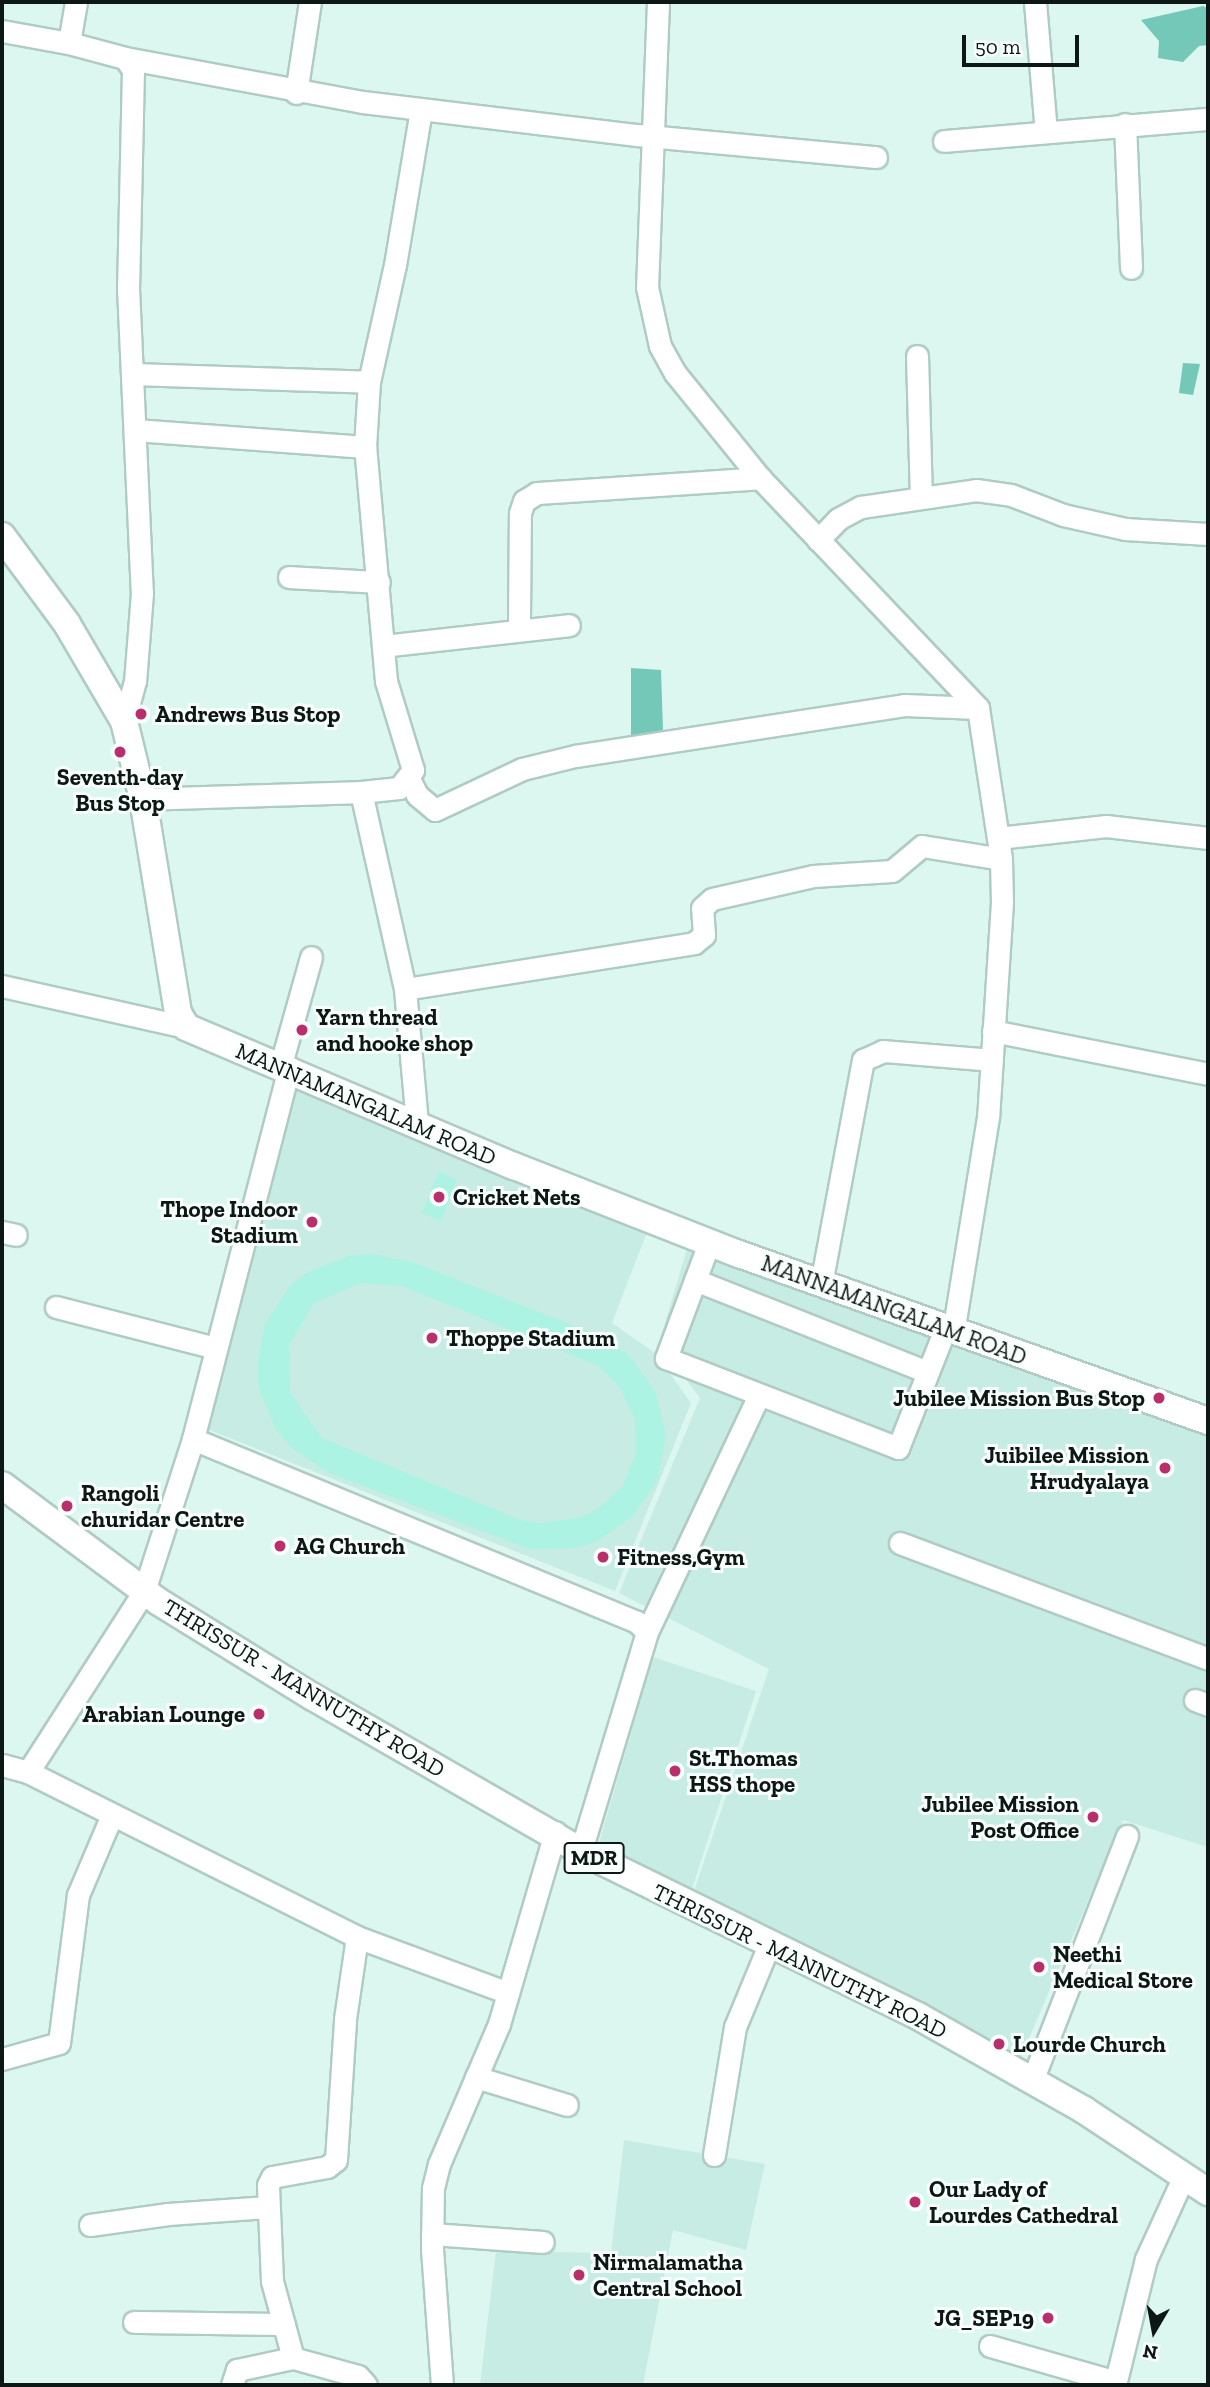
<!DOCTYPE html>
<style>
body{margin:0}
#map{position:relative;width:1210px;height:2387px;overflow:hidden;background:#dbf7f0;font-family:"Zilla Slab",serif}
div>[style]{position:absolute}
.built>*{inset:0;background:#c7ece3}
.green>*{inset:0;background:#acf3e3}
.water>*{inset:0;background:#73c8b7}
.roads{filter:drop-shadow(2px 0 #b0cbc4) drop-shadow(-2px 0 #b0cbc4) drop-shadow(0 2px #b0cbc4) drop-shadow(0 -2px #b0cbc4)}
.minor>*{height:21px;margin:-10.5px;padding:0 10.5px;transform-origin:10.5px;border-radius:10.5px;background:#fff}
.major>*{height:26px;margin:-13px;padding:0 13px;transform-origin:13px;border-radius:13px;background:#fff}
.dots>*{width:19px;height:19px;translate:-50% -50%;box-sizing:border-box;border:4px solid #f9fffd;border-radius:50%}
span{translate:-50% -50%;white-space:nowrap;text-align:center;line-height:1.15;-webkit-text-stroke:6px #f9fffd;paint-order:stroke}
.shield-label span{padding:2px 5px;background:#f9fffd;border:2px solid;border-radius:5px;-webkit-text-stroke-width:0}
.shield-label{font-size:21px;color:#0d1715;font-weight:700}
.poi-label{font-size:23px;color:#0d1715;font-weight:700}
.left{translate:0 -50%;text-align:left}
.right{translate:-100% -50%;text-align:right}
.street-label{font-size:23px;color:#0d1715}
.frame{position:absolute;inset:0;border:4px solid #0d1715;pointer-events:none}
.north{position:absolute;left:1119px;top:2296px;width:70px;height:70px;-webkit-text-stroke:5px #f9fffd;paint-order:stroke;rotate:190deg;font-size:19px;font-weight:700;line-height:28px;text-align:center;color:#0d1715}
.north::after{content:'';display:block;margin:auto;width:24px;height:32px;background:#0d1715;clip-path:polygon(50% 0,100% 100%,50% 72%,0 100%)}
.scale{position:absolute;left:962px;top:35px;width:117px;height:32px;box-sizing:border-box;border:4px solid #0d1715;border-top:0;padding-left:9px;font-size:21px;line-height:24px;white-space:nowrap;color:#0d1715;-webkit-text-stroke:5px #f9fffd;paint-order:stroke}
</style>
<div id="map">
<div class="built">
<i style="clip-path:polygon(295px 1081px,468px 1164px,647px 1232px,612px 1323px,655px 1353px,691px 1403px,615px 1591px,207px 1429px)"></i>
<i style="clip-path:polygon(687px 1249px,1208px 1434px,1208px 1847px,1123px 1820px,1020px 2059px,693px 1894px,769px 1669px,619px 1593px,700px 1398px,659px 1343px)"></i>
<i style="clip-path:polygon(653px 1657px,756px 1691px,691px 1892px,597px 1850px)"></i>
<i style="clip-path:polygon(624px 2140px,765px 2164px,746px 2250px,673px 2230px,643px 2385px,480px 2385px,496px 2251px,611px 2253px)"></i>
</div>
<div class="green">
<i style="clip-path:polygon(438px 1172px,457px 1180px,441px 1221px,422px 1213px)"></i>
<i style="clip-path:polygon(evenodd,372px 1254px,412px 1262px,593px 1333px,629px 1355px,655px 1391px,666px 1435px,658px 1479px,633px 1516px,596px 1542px,574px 1548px,530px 1549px,329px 1473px,291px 1447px,276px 1430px,259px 1389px,257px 1367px,265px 1324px,289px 1287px,306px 1273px,348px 1256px,372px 1254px,361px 1283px,402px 1286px,599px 1366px,619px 1386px,635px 1419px,636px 1454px,622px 1487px,595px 1511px,578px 1518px,541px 1523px,520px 1520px,322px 1438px,290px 1393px,289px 1345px,314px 1303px,361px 1283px)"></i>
</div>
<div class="water">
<i style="clip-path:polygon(1203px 6px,1208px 8px,1208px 45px,1199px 46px,1183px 62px,1158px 58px,1159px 41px,1141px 20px)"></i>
<i style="clip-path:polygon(1183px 363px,1200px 364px,1193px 395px,1179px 393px)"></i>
<i style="clip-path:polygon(631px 668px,661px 670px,663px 731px,631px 736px)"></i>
</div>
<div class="roads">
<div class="minor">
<i style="left:658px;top:2px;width:285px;rotate:92.2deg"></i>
<i style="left:647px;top:287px;width:60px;rotate:77.6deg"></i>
<i style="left:660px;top:346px;width:31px;rotate:61deg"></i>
<i style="left:675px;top:373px;width:135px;rotate:51deg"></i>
<i style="left:760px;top:478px;width:317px;rotate:46.5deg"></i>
<i style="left:978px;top:708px;width:153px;rotate:81.3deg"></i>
<i style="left:1001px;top:859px;width:43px;rotate:88.7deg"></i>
<i style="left:1002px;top:902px;width:215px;rotate:93.7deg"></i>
<i style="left:988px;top:1117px;width:218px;rotate:99.2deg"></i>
<i style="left:1035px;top:2px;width:130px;rotate:85.2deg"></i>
<i style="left:2px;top:31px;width:68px;rotate:10.2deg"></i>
<i style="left:69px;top:43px;width:58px;rotate:15deg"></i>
<i style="left:125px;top:58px;width:14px;rotate:56deg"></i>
<i style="left:133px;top:70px;width:218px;rotate:91.3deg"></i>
<i style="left:128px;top:288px;width:305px;rotate:87.4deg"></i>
<i style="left:142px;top:593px;width:88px;rotate:94.5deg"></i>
<i style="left:135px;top:681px;width:41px;rotate:105.4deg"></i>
<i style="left:69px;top:43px;width:42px;rotate:-80.3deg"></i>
<i style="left:125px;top:58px;width:242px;rotate:10.5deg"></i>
<i style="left:363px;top:102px;width:276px;rotate:6.9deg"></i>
<i style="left:637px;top:135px;width:240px;rotate:5.3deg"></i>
<i style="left:296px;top:93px;width:92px;rotate:-81.3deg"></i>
<i style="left:1125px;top:124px;width:144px;rotate:87.6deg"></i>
<i style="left:944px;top:141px;width:265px;rotate:-4.8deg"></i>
<i style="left:917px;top:356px;width:140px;rotate:88.4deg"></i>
<i style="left:133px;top:374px;width:236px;rotate:1.9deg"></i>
<i style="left:135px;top:430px;width:231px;rotate:4.2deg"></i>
<i style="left:818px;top:540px;width:29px;rotate:-46deg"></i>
<i style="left:838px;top:519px;width:26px;rotate:-28deg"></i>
<i style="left:861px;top:507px;width:116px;rotate:-8.4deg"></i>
<i style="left:976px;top:490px;width:35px;rotate:8deg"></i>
<i style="left:1011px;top:495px;width:56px;rotate:21deg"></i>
<i style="left:1063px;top:515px;width:64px;rotate:12.7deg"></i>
<i style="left:1125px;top:529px;width:83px;rotate:3.4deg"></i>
<i style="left:289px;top:577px;width:90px;rotate:3.2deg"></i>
<i style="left:519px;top:620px;width:107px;rotate:-89.5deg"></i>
<i style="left:520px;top:513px;width:13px;rotate:-72deg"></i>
<i style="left:524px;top:501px;width:15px;rotate:-32deg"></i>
<i style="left:537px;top:493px;width:224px;rotate:-3.8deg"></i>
<i style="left:383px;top:646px;width:187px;rotate:-6.4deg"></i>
<i style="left:409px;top:779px;width:18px;rotate:63deg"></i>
<i style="left:417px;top:795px;width:23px;rotate:40deg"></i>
<i style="left:435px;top:810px;width:96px;rotate:-25.2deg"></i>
<i style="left:522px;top:769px;width:55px;rotate:-13.8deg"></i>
<i style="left:575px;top:756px;width:333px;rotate:-8.8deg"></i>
<i style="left:904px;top:705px;width:74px;rotate:2.3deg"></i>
<i style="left:361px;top:792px;width:38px;rotate:-6deg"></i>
<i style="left:399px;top:788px;width:23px;rotate:-52deg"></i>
<i style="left:413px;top:770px;width:93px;rotate:-106.9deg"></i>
<i style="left:386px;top:681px;width:235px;rotate:-95.1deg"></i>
<i style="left:365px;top:447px;width:65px;rotate:-86.5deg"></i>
<i style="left:369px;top:382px;width:120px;rotate:-77.5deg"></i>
<i style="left:395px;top:265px;width:158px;rotate:-80.5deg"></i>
<i style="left:143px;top:799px;width:218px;rotate:-1.8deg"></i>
<i style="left:361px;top:792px;width:202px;rotate:77.4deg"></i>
<i style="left:405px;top:989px;width:135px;rotate:84.9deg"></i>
<i style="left:998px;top:838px;width:109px;rotate:-6.3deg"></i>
<i style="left:1106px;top:826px;width:103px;rotate:6.7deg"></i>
<i style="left:2px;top:986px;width:189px;rotate:12.6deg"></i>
<i style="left:405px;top:989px;width:293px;rotate:-9deg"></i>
<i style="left:694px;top:943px;width:13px;rotate:-39deg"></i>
<i style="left:704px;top:935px;width:27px;rotate:-94deg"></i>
<i style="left:702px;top:908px;width:13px;rotate:-42deg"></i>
<i style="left:712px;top:899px;width:104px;rotate:-12.8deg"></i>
<i style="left:813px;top:876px;width:79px;rotate:-3.6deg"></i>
<i style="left:892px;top:871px;width:39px;rotate:-40deg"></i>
<i style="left:922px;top:846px;width:80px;rotate:9.3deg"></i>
<i style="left:993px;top:1031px;width:219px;rotate:11.3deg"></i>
<i style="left:281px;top:1064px;width:111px;rotate:-74.3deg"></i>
<i style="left:2px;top:1232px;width:14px;rotate:12deg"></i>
<i style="left:709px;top:1243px;width:123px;rotate:110.5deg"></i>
<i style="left:666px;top:1358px;width:249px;rotate:21.2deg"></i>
<i style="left:898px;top:1448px;width:128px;rotate:-68.4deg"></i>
<i style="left:695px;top:1280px;width:250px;rotate:21.6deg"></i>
<i style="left:821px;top:1284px;width:228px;rotate:-79.4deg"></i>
<i style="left:863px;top:1060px;width:22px;rotate:-24deg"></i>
<i style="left:883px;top:1051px;width:109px;rotate:4.7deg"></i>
<i style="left:56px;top:1307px;width:165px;rotate:14.4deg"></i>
<i style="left:193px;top:1439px;width:480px;rotate:22.4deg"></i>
<i style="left:637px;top:1622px;width:14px;rotate:45deg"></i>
<i style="left:647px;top:1632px;width:229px;rotate:106.8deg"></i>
<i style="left:900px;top:1543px;width:329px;rotate:20.6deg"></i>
<i style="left:647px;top:1632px;width:262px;rotate:-64.7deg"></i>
<i style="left:1195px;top:1700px;width:14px;rotate:21deg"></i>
<i style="left:2px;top:1765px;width:27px;rotate:15deg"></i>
<i style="left:28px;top:1772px;width:368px;rotate:26.6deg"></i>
<i style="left:357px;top:1937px;width:161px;rotate:20.3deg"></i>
<i style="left:28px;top:1772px;width:215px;rotate:-57.3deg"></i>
<i style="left:144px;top:1591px;width:160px;rotate:-72.1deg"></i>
<i style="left:193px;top:1439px;width:384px;rotate:-75.5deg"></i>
<i style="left:2px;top:2059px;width:59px;rotate:-15.7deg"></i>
<i style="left:59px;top:2043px;width:149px;rotate:-82.7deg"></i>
<i style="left:78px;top:1895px;width:87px;rotate:-67deg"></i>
<i style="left:476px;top:2077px;width:95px;rotate:17.1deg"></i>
<i style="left:1032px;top:2081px;width:263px;rotate:-68.8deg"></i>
<i style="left:714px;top:2155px;width:130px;rotate:-80.7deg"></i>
<i style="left:735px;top:2027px;width:89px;rotate:-67.5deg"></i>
<i style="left:90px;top:2225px;width:79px;rotate:-8deg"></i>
<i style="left:168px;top:2214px;width:100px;rotate:-4deg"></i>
<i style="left:432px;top:2234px;width:111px;rotate:4.1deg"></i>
<i style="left:134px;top:2322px;width:150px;rotate:0.8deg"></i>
<i style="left:990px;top:2346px;width:131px;rotate:15.9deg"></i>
<i style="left:293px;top:2358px;width:67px;rotate:15.5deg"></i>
<i style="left:358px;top:2376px;width:12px;rotate:48deg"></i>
<i style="left:232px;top:2385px;width:16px;rotate:-72deg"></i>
<i style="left:237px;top:2370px;width:57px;rotate:-12.1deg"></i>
<i style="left:293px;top:2358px;width:80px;rotate:-105.3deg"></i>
<i style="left:272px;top:2281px;width:96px;rotate:-92.4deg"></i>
<i style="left:268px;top:2185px;width:9px;rotate:-63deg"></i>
<i style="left:272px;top:2177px;width:56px;rotate:-10.3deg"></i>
<i style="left:327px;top:2167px;width:11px;rotate:-38deg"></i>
<i style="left:336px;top:2160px;width:141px;rotate:-86.3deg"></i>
<i style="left:345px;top:2019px;width:83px;rotate:-81.7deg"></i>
<i style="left:442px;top:2385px;width:135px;rotate:-94.2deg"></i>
<i style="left:432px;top:2250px;width:62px;rotate:-89.1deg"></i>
<i style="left:433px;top:2188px;width:25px;rotate:-76deg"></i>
<i style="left:439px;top:2164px;width:152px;rotate:-66.8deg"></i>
<i style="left:499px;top:2024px;width:200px;rotate:-73.7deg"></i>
<i style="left:1115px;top:2385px;width:130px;rotate:-76.2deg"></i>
<i style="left:1146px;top:2259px;width:91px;rotate:-65.4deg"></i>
</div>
<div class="major">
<i style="left:2px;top:536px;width:109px;rotate:53.5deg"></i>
<i style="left:67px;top:624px;width:113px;rotate:59.6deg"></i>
<i style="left:124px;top:721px;width:80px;rotate:76.3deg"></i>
<i style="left:143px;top:799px;width:217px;rotate:80.7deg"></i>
<i style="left:178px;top:1013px;width:16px;rotate:60deg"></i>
<i style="left:186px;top:1027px;width:356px;rotate:23deg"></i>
<i style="left:514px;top:1166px;width:242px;rotate:21.4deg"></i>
<i style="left:739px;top:1254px;width:498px;rotate:19.6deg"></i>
<i style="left:2px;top:1485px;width:196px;rotate:36.7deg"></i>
<i style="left:159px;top:1602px;width:181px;rotate:31.7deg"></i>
<i style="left:313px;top:1697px;width:309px;rotate:29.9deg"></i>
<i style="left:581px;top:1851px;width:375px;rotate:26.1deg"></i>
<i style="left:918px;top:2016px;width:191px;rotate:29.5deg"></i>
<i style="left:1084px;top:2110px;width:149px;rotate:33.5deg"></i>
</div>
</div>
<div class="dots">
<i style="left:141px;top:714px;background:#b92f6b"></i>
<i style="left:120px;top:752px;background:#b92f6b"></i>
<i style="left:302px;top:1030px;background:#b92f6b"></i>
<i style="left:439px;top:1197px;background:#b92f6b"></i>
<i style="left:312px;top:1222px;background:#b92f6b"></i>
<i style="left:432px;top:1338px;background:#b92f6b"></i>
<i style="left:1159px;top:1398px;background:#b92f6b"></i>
<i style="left:1165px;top:1468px;background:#b92f6b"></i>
<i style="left:67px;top:1506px;background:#b92f6b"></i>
<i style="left:280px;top:1546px;background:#b92f6b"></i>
<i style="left:603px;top:1557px;background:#b92f6b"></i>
<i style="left:259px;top:1714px;background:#b92f6b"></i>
<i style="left:675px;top:1771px;background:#b92f6b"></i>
<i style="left:1093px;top:1817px;background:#b92f6b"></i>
<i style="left:1039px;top:1967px;background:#b92f6b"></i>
<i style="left:999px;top:2044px;background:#b92f6b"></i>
<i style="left:915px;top:2202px;background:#b92f6b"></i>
<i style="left:579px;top:2275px;background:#b92f6b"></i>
<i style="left:1048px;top:2318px;background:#b92f6b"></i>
</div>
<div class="shield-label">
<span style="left:594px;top:1858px">MDR</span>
</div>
<div class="poi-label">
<span class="left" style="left:155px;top:714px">Andrews Bus Stop</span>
<span style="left:120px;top:790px">Seventh-day<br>Bus Stop</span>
<span class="left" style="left:316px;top:1030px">Yarn thread<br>and hooke shop</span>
<span class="left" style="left:453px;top:1197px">Cricket Nets</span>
<span class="right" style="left:298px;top:1222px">Thope Indoor<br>Stadium</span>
<span class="left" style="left:446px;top:1338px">Thoppe Stadium</span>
<span class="right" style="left:1145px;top:1398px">Jubilee Mission Bus Stop</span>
<span class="right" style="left:1149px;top:1468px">Juibilee Mission<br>Hrudyalaya</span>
<span class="left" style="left:81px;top:1506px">Rangoli<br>churidar Centre</span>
<span class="left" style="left:294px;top:1546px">AG Church</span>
<span class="left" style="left:617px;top:1557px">Fitness,Gym</span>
<span class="right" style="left:245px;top:1714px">Arabian Lounge</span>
<span class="left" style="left:689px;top:1771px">St.Thomas<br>HSS thope</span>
<span class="right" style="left:1079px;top:1817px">Jubilee Mission<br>Post Office</span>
<span class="left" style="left:1053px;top:1967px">Neethi<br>Medical Store</span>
<span class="left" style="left:1013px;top:2044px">Lourde Church</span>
<span class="left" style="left:929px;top:2202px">Our Lady of<br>Lourdes Cathedral</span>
<span class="left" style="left:593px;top:2275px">Nirmalamatha<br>Central School</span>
<span class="right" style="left:1034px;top:2318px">JG_SEP19</span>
</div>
<div class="street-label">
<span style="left:366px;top:1104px;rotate:23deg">MANNAMANGALAM ROAD</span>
<span style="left:894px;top:1310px;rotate:20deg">MANNAMANGALAM ROAD</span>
<span style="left:304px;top:1688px;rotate:31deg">THRISSUR - MANNUTHY ROAD</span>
<span style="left:800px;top:1961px;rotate:26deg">THRISSUR - MANNUTHY ROAD</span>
</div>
<div class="frame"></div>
<div class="north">N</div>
<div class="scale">50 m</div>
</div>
